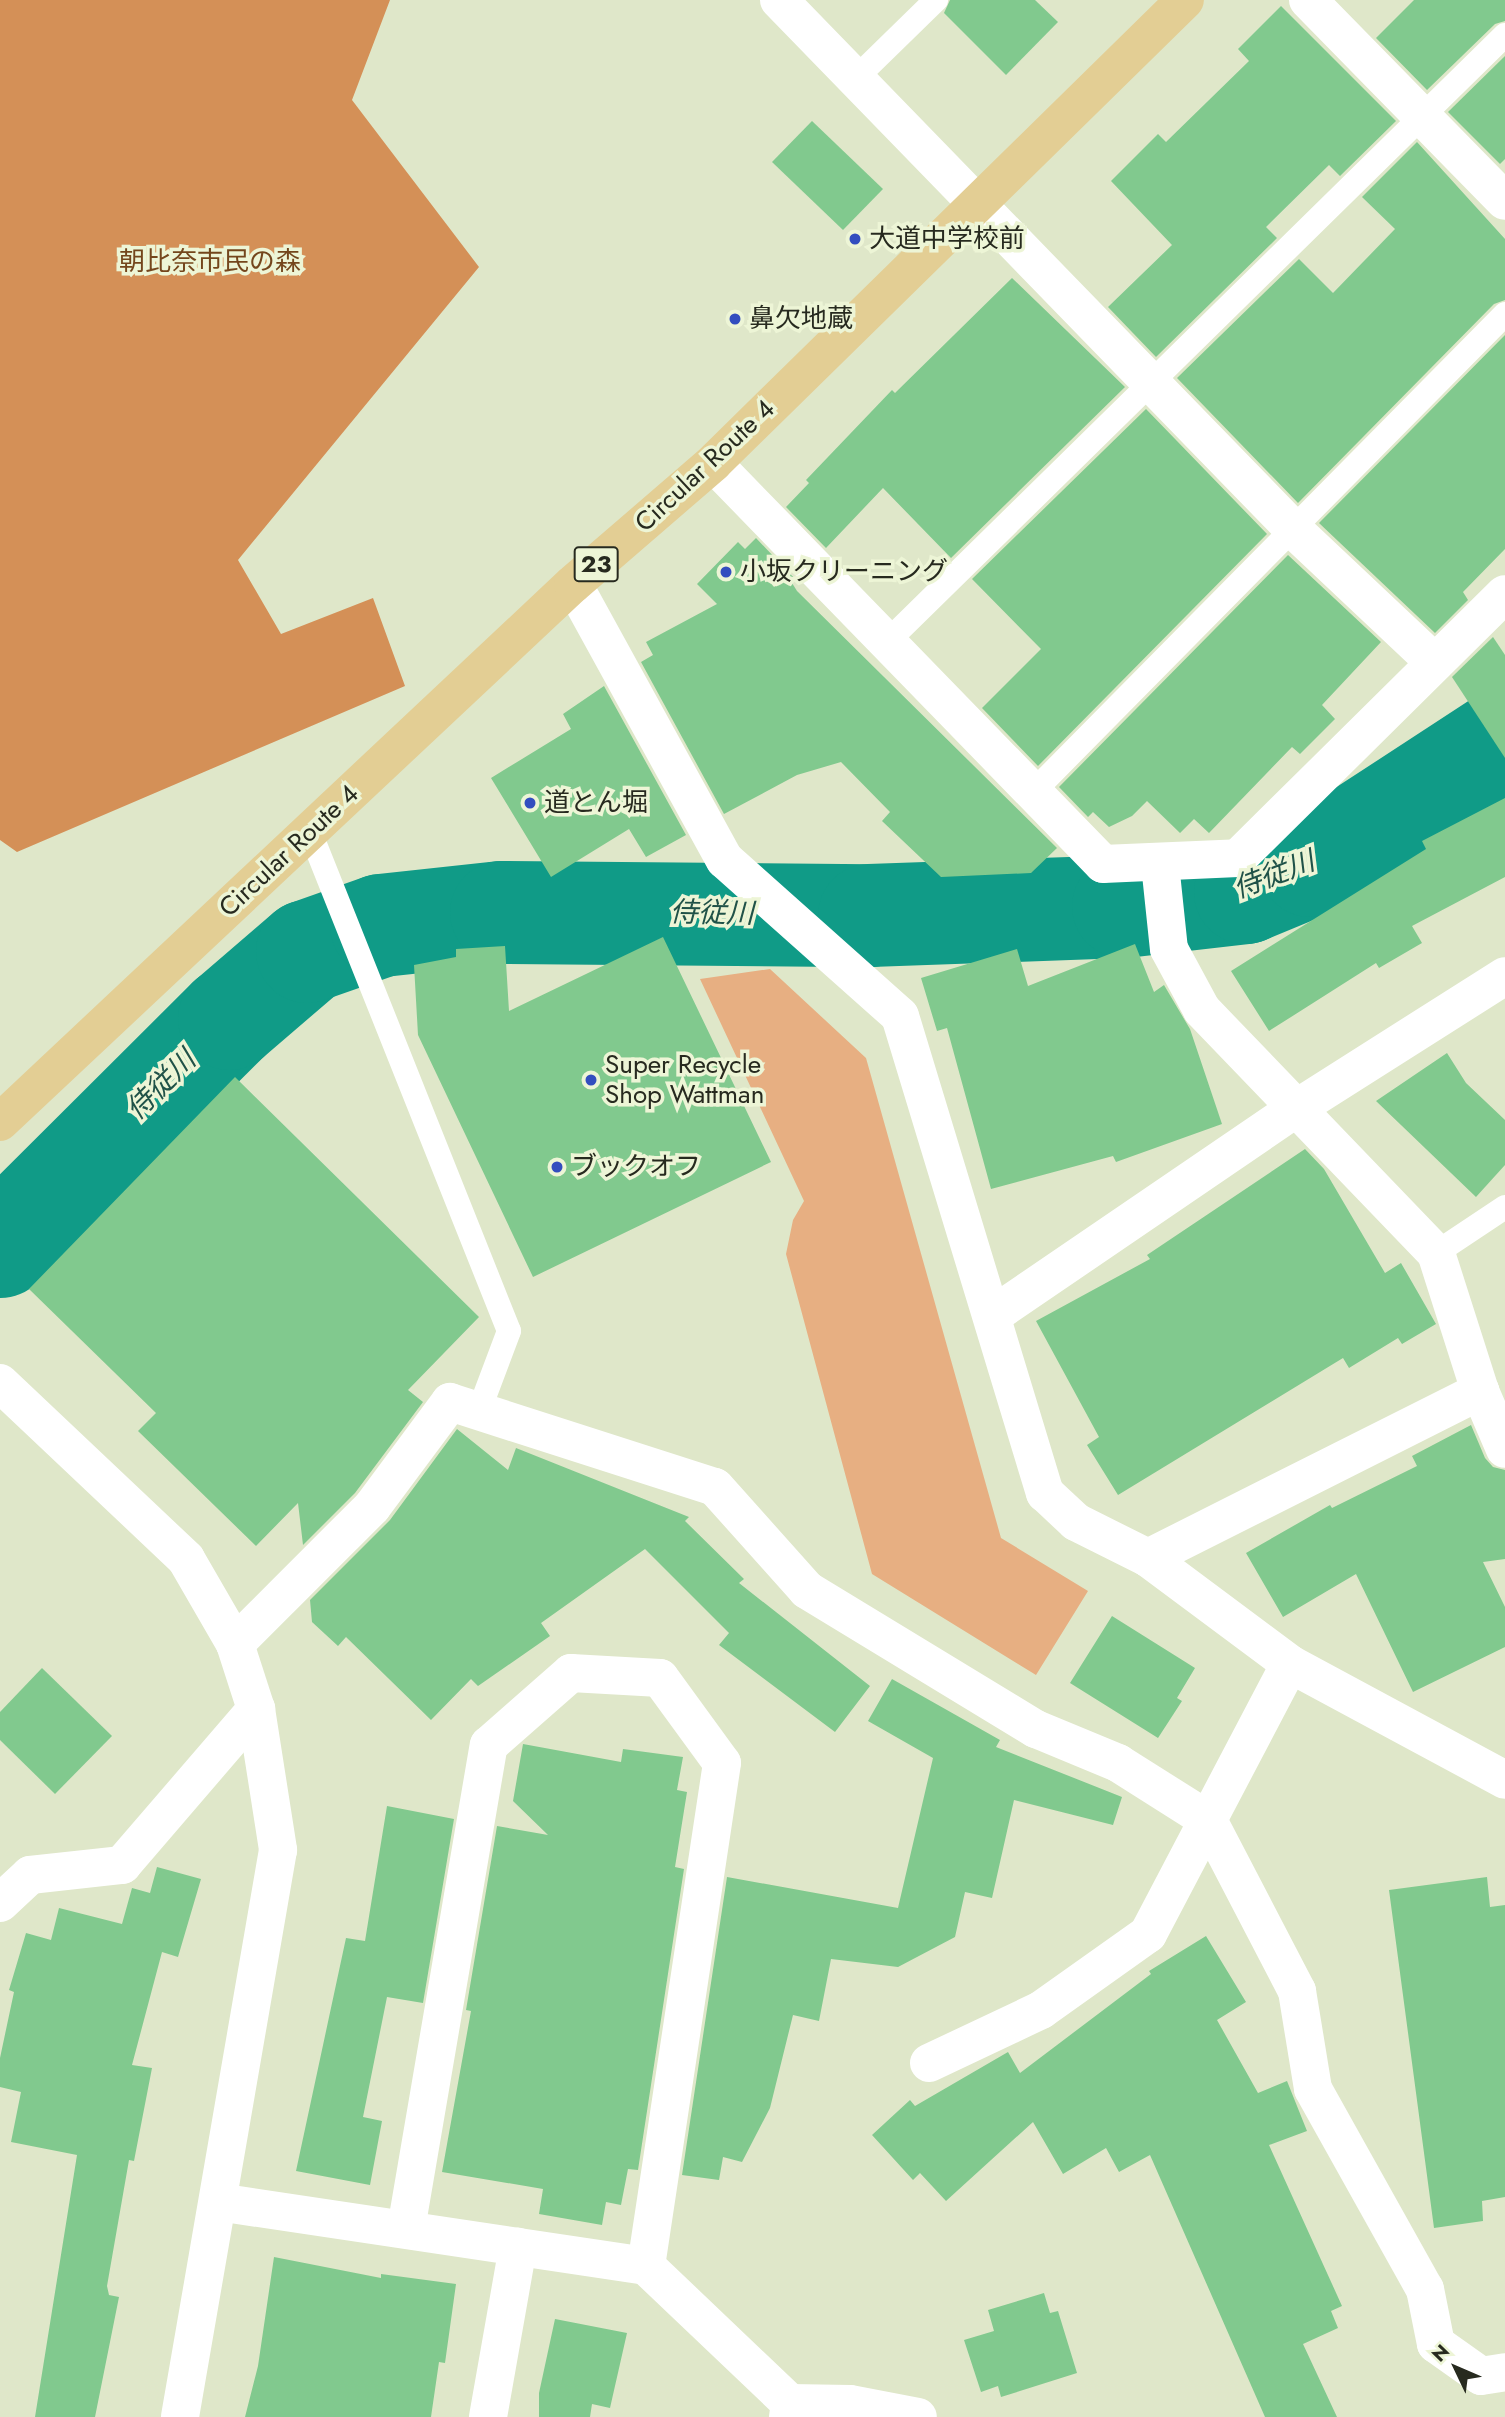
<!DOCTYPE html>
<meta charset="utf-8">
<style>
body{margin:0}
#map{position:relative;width:1505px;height:2417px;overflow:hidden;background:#dfe7c9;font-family:Jost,"Noto Sans JP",sans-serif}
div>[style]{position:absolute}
.green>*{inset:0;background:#e7af82}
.forest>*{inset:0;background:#d49057}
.river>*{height:103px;margin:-51.5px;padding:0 51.5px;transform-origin:51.5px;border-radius:51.5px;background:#109b87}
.building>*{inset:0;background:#81c98e}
.service>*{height:24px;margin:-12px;padding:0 12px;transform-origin:12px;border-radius:12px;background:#fff}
.minor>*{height:38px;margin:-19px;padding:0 19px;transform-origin:19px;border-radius:19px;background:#fff}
.tertiary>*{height:38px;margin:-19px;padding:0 19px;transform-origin:19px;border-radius:19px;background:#fff}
.primary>*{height:38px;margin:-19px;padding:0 19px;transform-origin:19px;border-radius:19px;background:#e3ce94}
.dots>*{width:19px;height:19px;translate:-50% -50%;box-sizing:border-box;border:4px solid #edf5d6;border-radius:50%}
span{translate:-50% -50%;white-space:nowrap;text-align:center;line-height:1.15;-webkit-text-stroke:7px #edf5d6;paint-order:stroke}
.shield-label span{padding:2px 5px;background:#edf5d6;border:2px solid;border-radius:5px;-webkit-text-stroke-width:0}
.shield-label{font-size:24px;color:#272a1f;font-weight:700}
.poi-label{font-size:26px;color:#272a1f}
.left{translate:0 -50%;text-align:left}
.park-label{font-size:26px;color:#74461c}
.street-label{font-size:26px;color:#272a1f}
.water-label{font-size:28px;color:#205248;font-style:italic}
.north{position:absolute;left:1421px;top:2333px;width:70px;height:70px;-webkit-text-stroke:5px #edf5d6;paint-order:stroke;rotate:314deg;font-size:19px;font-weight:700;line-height:28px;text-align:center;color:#272a1f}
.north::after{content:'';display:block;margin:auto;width:24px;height:32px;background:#272a1f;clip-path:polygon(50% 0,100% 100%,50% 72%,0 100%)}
</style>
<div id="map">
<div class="green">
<i style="clip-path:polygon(770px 969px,866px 1058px,1001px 1538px,1088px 1591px,1036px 1675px,872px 1574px,786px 1254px,793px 1220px,804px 1201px,700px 979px)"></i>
</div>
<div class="forest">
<i style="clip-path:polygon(0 0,390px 0,352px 100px,479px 267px,238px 560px,281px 634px,373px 598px,405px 686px,17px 852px,0 840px)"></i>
</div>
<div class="river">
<i style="left:0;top:1246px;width:323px;rotate:-44.9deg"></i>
<i style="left:229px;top:1018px;width:103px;rotate:-40.7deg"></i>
<i style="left:307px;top:951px;width:78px;rotate:-19.4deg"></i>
<i style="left:381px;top:925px;width:121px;rotate:-6.2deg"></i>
<i style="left:501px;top:912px;width:368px;rotate:0.5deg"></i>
<i style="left:869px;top:915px;width:254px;rotate:-2deg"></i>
<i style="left:1123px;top:906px;width:123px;rotate:-6.5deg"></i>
<i style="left:1245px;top:892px;width:70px;rotate:-22.6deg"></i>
<i style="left:1310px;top:865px;width:233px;rotate:-33.1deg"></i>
</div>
<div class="building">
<i style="clip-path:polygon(950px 0,1035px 0,1058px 22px,1006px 75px,944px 13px)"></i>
<i style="clip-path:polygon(1414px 0,1505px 0,1505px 21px,1495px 24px,1427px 90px,1376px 38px)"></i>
<i style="clip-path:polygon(1281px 6px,1396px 121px,1340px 176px,1329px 165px,1266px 227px,1277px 238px,1156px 357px,1108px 307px,1172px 245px,1111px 181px,1158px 134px,1166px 142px,1249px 61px,1238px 49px)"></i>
<i style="clip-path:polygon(1505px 56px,1505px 159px,1500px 164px,1448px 112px)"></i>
<i style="clip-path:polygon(812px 121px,883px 189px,843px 230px,772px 162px)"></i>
<i style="clip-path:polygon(1417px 142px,1505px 239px,1505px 300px,1494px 304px,1298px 503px,1177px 378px,1299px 259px,1333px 293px,1395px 229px,1362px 197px)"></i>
<i style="clip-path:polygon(1012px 278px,1125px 387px,951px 558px,883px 488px,826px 548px,786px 507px,809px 483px,806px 480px,892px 390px,895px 393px)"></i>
<i style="clip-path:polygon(1505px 335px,1505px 549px,1463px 592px,1468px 600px,1435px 633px,1319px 523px)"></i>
<i style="clip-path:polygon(1146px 409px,1267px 534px,1038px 766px,982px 708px,1041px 649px,972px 579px)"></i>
<i style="clip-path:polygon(756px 538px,795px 579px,792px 583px,797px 591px,1057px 848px,1031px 873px,941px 877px,882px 821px,890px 812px,841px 762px,797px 775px,724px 814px,641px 662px,653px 655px,646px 642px,717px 604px,697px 584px,738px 542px,745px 549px)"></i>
<i style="clip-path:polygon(1288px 555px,1381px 642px,1322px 705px,1335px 719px,1300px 754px,1292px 747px,1209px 833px,1194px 819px,1180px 833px,1147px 801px,1132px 816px,1109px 827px,1093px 812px,1088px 817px,1059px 787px)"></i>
<i style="clip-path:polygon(1493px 637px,1505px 655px,1505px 758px,1452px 677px)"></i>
<i style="clip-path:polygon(604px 686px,686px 835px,646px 857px,629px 829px,551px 877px,491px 778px,571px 729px,563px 714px)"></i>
<i style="clip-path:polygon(1505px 798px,1505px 877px,1412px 926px,1422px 943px,1379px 968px,1376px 963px,1269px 1031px,1231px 971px,1426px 849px,1422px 841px)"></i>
<i style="clip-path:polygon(663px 937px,771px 1162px,533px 1277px,418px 1035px,414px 965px,456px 957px,456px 949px,505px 946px,509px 1011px)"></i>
<i style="clip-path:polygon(1135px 944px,1154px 992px,1164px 985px,1190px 1029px,1222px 1124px,1116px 1162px,1113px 1156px,991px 1189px,947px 1028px,937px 1031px,921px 978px,1017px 949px,1028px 986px)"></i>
<i style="clip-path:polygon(1447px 1053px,1466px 1083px,1505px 1120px,1505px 1165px,1476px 1197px,1376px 1101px)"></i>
<i style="clip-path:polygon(235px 1077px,479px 1317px,408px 1390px,423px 1402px,355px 1493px,303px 1545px,298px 1503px,256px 1546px,138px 1431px,156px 1413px,29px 1289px)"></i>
<i style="clip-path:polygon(1305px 1149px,1324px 1169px,1385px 1273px,1401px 1263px,1436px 1324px,1402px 1344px,1398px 1338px,1349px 1368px,1343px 1358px,1118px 1495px,1087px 1445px,1099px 1437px,1036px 1321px,1150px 1259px,1147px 1255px)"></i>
<i style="clip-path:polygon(1471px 1425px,1485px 1458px,1493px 1467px,1505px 1470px,1505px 1559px,1483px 1562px,1505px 1607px,1505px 1647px,1413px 1692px,1356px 1574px,1283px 1617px,1246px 1553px,1330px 1505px,1332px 1508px,1417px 1466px,1412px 1456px)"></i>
<i style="clip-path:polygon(457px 1429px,508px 1470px,516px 1448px,689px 1517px,685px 1521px,744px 1579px,739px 1583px,870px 1686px,835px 1732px,719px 1645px,729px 1633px,645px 1549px,541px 1623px,550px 1636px,478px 1686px,471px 1679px,431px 1720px,346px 1637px,338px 1646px,312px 1622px,310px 1600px,390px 1520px)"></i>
<i style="clip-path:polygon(1112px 1616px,1195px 1668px,1177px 1698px,1182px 1701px,1158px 1738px,1070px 1683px)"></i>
<i style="clip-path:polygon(42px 1668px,112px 1736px,55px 1794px,0 1740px,0 1712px)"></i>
<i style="clip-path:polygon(892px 1679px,1000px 1740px,996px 1747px,1122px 1797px,1113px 1825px,1014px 1800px,992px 1898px,965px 1892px,955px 1937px,898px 1967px,831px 1959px,819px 2021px,793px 2015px,770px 2108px,742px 2162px,723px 2157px,719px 2180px,682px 2175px,727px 1877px,898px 1908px,933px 1758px,868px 1721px)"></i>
<i style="clip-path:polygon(523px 1744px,621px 1762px,623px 1749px,683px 1757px,677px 1790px,687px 1792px,675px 1867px,684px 1869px,638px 2170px,628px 2169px,621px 2205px,606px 2202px,602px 2225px,539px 2214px,543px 2189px,442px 2172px,471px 2011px,466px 2010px,497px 1826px,548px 1835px,513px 1801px)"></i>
<i style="clip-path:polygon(387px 1806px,454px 1819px,423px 2003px,387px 1997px,363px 2117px,382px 2121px,370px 2185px,296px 2171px,346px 1938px,365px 1941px)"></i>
<i style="clip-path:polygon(157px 1867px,201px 1879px,178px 1957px,162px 1952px,132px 2065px,152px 2068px,134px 2161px,129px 2160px,107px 2286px,109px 2295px,119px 2297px,95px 2417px,35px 2417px,77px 2155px,11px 2142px,21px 2092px,0 2087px,0 2058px,14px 1992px,9px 1990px,26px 1933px,51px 1940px,59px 1908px,122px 1924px,132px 1888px,150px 1893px)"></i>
<i style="clip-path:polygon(1487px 1877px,1490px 1907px,1505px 1905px,1505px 2197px,1482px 2201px,1483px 2221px,1434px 2228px,1389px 1890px)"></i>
<i style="clip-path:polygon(1206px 1936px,1246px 2002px,1217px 2020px,1258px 2093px,1287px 2081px,1307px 2131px,1269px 2145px,1342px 2306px,1331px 2311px,1338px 2328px,1303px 2344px,1337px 2417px,1265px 2417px,1150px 2155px,1119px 2172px,1106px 2148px,1063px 2174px,1033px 2122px,946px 2201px,920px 2173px,913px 2180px,872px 2135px,910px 2100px,915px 2106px,1008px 2052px,1020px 2073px,1151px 1974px,1149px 1971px)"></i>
<i style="clip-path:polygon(274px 2257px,381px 2278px,381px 2274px,456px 2284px,445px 2363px,439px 2362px,431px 2417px,245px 2417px,258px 2366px)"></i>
<i style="clip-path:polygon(1044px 2293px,1050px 2313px,1058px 2311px,1077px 2373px,1001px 2397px,998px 2386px,981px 2392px,964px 2340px,994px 2331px,988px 2310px)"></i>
<i style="clip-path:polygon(555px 2319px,627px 2333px,610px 2408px,592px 2404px,590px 2417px,539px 2417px,539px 2393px)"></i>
</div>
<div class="service">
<i style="left:856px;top:78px;width:112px;rotate:-44.3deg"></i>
<i style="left:887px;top:642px;width:866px;rotate:-44.49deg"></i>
<i style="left:1035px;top:790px;width:669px;rotate:-45.36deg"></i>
<i style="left:310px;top:832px;width:537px;rotate:68.26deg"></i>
<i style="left:509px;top:1331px;width:85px;rotate:110.6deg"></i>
<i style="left:1436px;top:1253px;width:83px;rotate:-33.7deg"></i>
</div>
<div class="minor">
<i style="left:779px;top:0;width:738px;rotate:45.82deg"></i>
<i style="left:1293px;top:529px;width:195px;rotate:43.3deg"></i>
<i style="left:1308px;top:0;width:281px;rotate:45.6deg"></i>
<i style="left:713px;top:463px;width:559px;rotate:45.8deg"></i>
<i style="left:1103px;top:864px;width:135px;rotate:-2.5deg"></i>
<i style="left:1238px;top:858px;width:375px;rotate:-44.7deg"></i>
<i style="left:573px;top:584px;width:315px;rotate:61.2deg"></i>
<i style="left:725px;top:860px;width:234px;rotate:41.7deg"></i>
<i style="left:900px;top:1016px;width:499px;rotate:73.1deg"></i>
<i style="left:1045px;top:1493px;width:42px;rotate:43.1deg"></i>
<i style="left:1076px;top:1522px;width:80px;rotate:26.6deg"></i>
<i style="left:1148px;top:1558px;width:177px;rotate:36.7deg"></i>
<i style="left:1290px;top:1664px;width:244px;rotate:28.3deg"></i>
<i style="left:1160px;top:864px;width:85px;rotate:84deg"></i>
<i style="left:1169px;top:949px;width:69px;rotate:61.6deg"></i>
<i style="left:1202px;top:1010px;width:337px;rotate:46.1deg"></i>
<i style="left:1436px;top:1253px;width:145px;rotate:72.3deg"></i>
<i style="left:1480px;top:1391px;width:63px;rotate:66.7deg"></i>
<i style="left:993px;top:1315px;width:368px;rotate:-34.3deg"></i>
<i style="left:1297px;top:1108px;width:246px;rotate:-32.4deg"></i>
<i style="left:1148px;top:1558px;width:372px;rotate:-26.7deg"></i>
<i style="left:235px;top:1644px;width:194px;rotate:-45deg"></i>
<i style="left:372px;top:1507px;width:131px;rotate:-53.4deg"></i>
<i style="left:450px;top:1402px;width:278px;rotate:17.8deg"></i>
<i style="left:715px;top:1487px;width:138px;rotate:48.2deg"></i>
<i style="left:807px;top:1590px;width:268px;rotate:31.3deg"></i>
<i style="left:1036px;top:1729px;width:89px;rotate:22.5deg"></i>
<i style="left:1118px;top:1763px;width:107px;rotate:32.3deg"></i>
<i style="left:1208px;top:1820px;width:193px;rotate:62.5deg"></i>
<i style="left:1297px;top:1991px;width:99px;rotate:80.7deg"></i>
<i style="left:1313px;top:2089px;width:229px;rotate:60.8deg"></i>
<i style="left:1425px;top:2289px;width:56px;rotate:78.7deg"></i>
<i style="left:1436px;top:2344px;width:55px;rotate:35.4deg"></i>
<i style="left:1481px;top:2376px;width:24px;rotate:-9deg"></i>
<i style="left:0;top:1903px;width:41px;rotate:-43deg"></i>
<i style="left:30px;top:1875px;width:93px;rotate:-6.2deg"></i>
<i style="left:122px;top:1865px;width:206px;rotate:-49.3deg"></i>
<i style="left:929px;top:2063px;width:124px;rotate:-25.3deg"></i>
<i style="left:1041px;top:2010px;width:131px;rotate:-35.4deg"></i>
<i style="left:1148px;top:1934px;width:305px;rotate:-62.3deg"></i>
<i style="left:218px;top:2202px;width:433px;rotate:8.5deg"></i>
<i style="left:646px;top:2266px;width:199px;rotate:43.6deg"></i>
<i style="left:790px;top:2403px;width:14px;rotate:98deg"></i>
<i style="left:406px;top:2229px;width:491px;rotate:-80.3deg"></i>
<i style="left:489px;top:1745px;width:109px;rotate:-41.3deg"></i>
<i style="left:571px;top:1673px;width:89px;rotate:3.2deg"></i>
<i style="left:660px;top:1678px;width:105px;rotate:53.9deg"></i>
<i style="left:722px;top:1763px;width:509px;rotate:98.59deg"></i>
<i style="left:790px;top:2403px;width:60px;rotate:1deg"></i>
<i style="left:850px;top:2404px;width:69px;rotate:10.8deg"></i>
<i style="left:488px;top:2417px;width:173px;rotate:-80deg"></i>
</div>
<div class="tertiary">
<i style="left:0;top:1383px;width:256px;rotate:43.4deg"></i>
<i style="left:186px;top:1559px;width:98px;rotate:60deg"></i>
<i style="left:235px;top:1644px;width:68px;rotate:72.1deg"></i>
<i style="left:256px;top:1709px;width:143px;rotate:81.1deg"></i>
<i style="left:278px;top:1850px;width:575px;rotate:99.81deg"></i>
</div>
<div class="primary">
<i style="left:0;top:1122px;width:786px;rotate:-43.2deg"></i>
<i style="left:573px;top:584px;width:185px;rotate:-40.8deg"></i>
<i style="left:713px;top:463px;width:661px;rotate:-44.45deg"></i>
</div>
<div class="dots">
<i style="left:855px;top:239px;background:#334ebf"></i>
<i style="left:735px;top:319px;background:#334ebf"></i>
<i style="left:726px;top:572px;background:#334ebf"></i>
<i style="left:530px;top:803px;background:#334ebf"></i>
<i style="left:591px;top:1080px;background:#334ebf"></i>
<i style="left:557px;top:1167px;background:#334ebf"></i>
</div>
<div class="shield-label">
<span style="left:596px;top:564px">23</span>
</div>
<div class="poi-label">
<span class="left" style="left:869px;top:239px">大道中学校前</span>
<span class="left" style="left:749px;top:319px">鼻欠地蔵</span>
<span class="left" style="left:740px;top:572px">小坂クリーニング</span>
<span class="left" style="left:544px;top:803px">道とん堀</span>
<span class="left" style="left:605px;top:1080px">Super Recycle<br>Shop Wattman</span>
<span class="left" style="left:571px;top:1167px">ブックオフ</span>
</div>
<div class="park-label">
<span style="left:210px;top:262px">朝比奈市民の森</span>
</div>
<div class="street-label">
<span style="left:705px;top:466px;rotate:-43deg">Circular Route 4</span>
<span style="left:289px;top:851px;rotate:-43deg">Circular Route 4</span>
</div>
<div class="water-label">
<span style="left:1274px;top:875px;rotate:-21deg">侍従川</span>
<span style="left:712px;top:913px;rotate:1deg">侍従川</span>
<span style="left:161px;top:1085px;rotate:-45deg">侍従川</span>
</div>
<div class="north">N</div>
</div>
